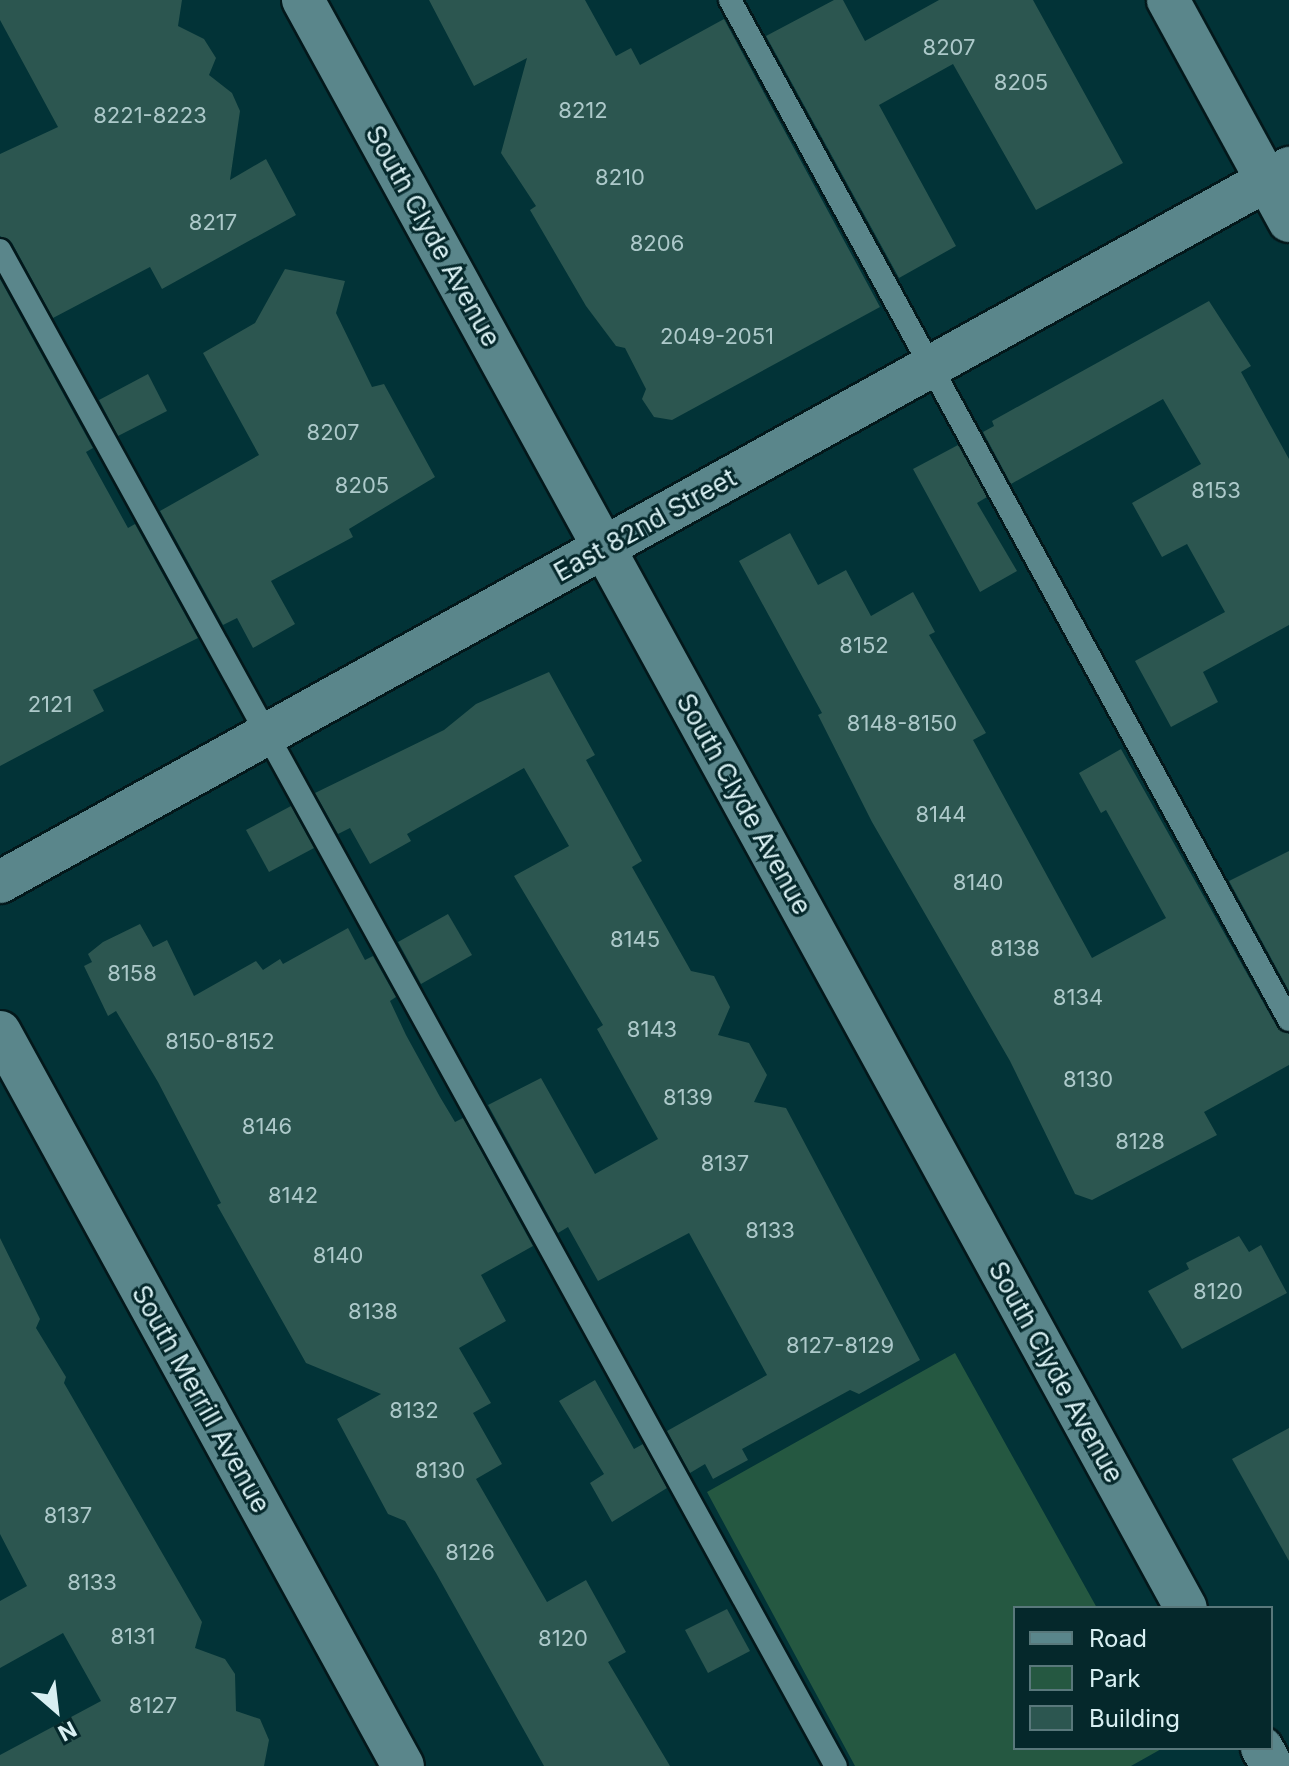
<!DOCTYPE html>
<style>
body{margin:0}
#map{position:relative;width:1289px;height:1766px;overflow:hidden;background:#023337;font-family:Inter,sans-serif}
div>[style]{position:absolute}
.green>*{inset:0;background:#255841}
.building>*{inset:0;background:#2c5650}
.roads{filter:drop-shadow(2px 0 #03181b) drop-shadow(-2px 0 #03181b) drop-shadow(0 2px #03181b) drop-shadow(0 -2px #03181b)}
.service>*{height:22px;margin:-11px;padding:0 11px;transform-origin:11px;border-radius:11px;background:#5a868b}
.minor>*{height:42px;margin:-21px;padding:0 21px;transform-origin:21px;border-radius:21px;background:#5a868b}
span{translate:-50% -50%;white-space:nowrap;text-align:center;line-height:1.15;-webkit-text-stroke:6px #05282b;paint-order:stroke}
.number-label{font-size:22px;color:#adc9ca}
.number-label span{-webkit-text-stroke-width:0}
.street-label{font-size:26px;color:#d8eff2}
.legend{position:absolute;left:1013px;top:1606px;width:260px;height:144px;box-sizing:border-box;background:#05282b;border:2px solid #59787b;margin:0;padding:10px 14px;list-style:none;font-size:24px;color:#d8eff2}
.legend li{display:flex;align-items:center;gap:16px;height:40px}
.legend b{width:40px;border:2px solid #59787b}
.north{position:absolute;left:16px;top:1670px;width:80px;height:80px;-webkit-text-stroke:6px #05282b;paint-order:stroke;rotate:152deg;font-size:22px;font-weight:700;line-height:32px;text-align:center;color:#d8eff2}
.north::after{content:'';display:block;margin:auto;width:28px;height:36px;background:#d8eff2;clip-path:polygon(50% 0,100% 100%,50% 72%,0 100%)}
</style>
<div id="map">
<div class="green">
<i style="clip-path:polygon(955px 1353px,1097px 1608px,1015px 1608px,1015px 1748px,1163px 1748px,1131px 1766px,855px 1766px,707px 1492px)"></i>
</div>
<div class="building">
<i style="clip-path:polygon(0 0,182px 0,178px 26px,204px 39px,216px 58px,209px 75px,232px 93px,240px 111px,230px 180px,266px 159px,296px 215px,162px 289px,150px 267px,53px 318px,12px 243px,0 236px,0 154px,58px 127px,0 20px)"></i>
<i style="clip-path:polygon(429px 0,585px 0,616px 56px,631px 48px,640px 65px,724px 19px,880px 307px,672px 420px,654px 417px,642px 399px,646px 389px,625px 348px,616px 346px,586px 306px,530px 210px,536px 206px,501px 153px,527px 58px,474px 86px)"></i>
<i style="clip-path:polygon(834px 0,843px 0,865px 41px,939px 0,1033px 0,1123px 163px,1036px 210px,953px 64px,879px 105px,956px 246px,899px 278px,766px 36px)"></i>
<i style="clip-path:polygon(285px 269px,345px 281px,336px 313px,372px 387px,384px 384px,435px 477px,349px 529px,353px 537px,271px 581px,295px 624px,253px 648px,237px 618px,223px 625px,160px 511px,259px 455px,203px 353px,255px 323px)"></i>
<i style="clip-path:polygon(0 279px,93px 448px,86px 452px,128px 528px,135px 524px,198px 638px,93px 690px,104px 711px,0 766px)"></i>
<i style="clip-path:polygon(1209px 301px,1251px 366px,1241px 372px,1289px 459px,1289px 625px,1203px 672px,1218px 702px,1171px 727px,1135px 661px,1225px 612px,1187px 544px,1162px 557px,1132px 503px,1201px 464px,1163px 399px,1011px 484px,983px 432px,994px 426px,992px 421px)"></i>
<i style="clip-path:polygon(148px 374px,167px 411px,118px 436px,99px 400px)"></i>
<i style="clip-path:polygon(958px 445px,987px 497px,977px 503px,1017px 571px,980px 592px,913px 469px)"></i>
<i style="clip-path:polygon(790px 533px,818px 585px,846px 570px,871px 616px,913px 592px,935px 632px,929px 635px,986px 733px,973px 740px,1092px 958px,1166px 918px,1106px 810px,1101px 813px,1079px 773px,1121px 749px,1277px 1027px,1289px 1034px,1289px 1065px,1204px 1112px,1217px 1135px,1092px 1200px,1075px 1194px,1010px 1061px,872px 822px,818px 715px,822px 713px,739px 561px)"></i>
<i style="clip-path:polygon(549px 672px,595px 755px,586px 760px,642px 861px,632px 867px,691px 971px,714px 976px,730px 1007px,718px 1035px,749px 1043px,767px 1075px,754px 1102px,786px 1108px,920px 1360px,859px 1394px,850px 1390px,742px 1449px,748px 1460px,713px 1479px,705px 1464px,690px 1473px,667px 1431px,767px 1375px,689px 1233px,598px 1281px,568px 1227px,558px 1233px,488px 1105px,541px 1078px,595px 1174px,658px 1139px,597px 1029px,603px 1025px,514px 876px,569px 846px,524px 768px,407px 834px,411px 841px,370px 864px,350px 828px,338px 834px,315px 793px,444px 730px,476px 704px)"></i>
<i style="clip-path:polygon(291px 806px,314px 848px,269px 872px,246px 830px)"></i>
<i style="clip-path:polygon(1289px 851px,1289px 991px,1229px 881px)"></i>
<i style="clip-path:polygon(448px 914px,472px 955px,421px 984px,398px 942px)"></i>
<i style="clip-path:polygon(140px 924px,153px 947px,167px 940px,194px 996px,256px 961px,263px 970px,280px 959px,283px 964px,348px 928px,365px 960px,373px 956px,396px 997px,390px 1001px,406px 1035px,440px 1097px,455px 1122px,463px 1118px,533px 1246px,481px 1275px,506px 1321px,459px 1348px,491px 1403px,473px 1413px,502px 1464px,476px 1479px,547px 1602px,586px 1580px,626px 1652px,608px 1662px,670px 1766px,544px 1766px,436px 1573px,405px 1521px,388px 1514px,337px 1419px,381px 1394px,306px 1363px,217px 1205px,221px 1203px,158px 1082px,116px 1011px,108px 1016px,84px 966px,92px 962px,88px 954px,103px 942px)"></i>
<i style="clip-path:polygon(1239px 1236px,1249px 1252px,1261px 1245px,1287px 1293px,1182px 1349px,1148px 1291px,1189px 1269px,1186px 1263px)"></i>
<i style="clip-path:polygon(0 1238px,40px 1319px,36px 1328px,66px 1377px,64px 1383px,202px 1622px,195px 1648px,225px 1659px,235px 1674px,236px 1711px,260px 1719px,269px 1740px,264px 1766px,0 1766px,0 1755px,101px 1701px,63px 1633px,0 1668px,0 1601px,27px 1586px,0 1534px)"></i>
<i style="clip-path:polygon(595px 1380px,634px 1449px,643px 1444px,667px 1488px,612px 1522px,590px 1483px,604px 1474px,559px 1401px)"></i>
<i style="clip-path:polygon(1289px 1428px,1289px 1561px,1232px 1459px)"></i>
<i style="clip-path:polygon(727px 1609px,750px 1651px,708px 1673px,685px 1630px)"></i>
</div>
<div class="roads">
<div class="service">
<i style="left:730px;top:0;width:1163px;rotate:61.28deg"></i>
<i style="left:0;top:250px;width:1731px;rotate:61.13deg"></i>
</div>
<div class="minor">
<i style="left:303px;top:0;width:1834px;rotate:61.23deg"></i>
<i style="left:1168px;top:0;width:252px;rotate:61.3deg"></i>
<i style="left:0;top:882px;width:1474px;rotate:-28.98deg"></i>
<i style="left:0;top:1032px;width:837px;rotate:61.23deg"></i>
<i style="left:1262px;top:1748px;width:21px;rotate:61deg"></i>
</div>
</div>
<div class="number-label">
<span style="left:949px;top:48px">8207</span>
<span style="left:1021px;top:83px">8205</span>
<span style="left:583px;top:111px">8212</span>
<span style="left:150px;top:116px">8221-8223</span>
<span style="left:620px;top:178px">8210</span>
<span style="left:213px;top:223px">8217</span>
<span style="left:657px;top:244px">8206</span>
<span style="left:717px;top:337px">2049-2051</span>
<span style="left:333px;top:433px">8207</span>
<span style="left:362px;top:486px">8205</span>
<span style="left:1216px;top:491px">8153</span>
<span style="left:864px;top:646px">8152</span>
<span style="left:50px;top:705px">2121</span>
<span style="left:902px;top:724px">8148-8150</span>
<span style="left:941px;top:815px">8144</span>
<span style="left:978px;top:883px">8140</span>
<span style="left:635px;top:940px">8145</span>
<span style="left:1015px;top:949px">8138</span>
<span style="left:132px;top:974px">8158</span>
<span style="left:1078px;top:998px">8134</span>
<span style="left:652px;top:1030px">8143</span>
<span style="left:220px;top:1042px">8150-8152</span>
<span style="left:1088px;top:1080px">8130</span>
<span style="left:688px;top:1098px">8139</span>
<span style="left:267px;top:1127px">8146</span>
<span style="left:1140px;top:1142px">8128</span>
<span style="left:725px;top:1164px">8137</span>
<span style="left:293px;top:1196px">8142</span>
<span style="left:770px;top:1231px">8133</span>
<span style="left:338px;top:1256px">8140</span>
<span style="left:1218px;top:1292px">8120</span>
<span style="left:373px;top:1312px">8138</span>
<span style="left:840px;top:1346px">8127-8129</span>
<span style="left:414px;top:1411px">8132</span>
<span style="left:440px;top:1471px">8130</span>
<span style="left:68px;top:1516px">8137</span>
<span style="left:470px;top:1553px">8126</span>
<span style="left:92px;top:1583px">8133</span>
<span style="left:133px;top:1637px">8131</span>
<span style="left:563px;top:1639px">8120</span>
<span style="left:153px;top:1706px">8127</span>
</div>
<div class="street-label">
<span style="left:433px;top:236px;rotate:61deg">South Clyde Avenue</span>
<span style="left:645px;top:525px;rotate:-29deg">East 82nd Street</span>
<span style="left:744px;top:804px;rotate:61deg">South Clyde Avenue</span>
<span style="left:1056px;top:1372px;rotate:61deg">South Clyde Avenue</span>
<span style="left:201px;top:1399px;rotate:61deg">South Merrill Avenue</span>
</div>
<ul class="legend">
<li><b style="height:10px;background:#5a868b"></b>Road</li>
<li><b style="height:22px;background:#255841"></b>Park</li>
<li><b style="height:22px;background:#2c5650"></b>Building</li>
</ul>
<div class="north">N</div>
</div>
